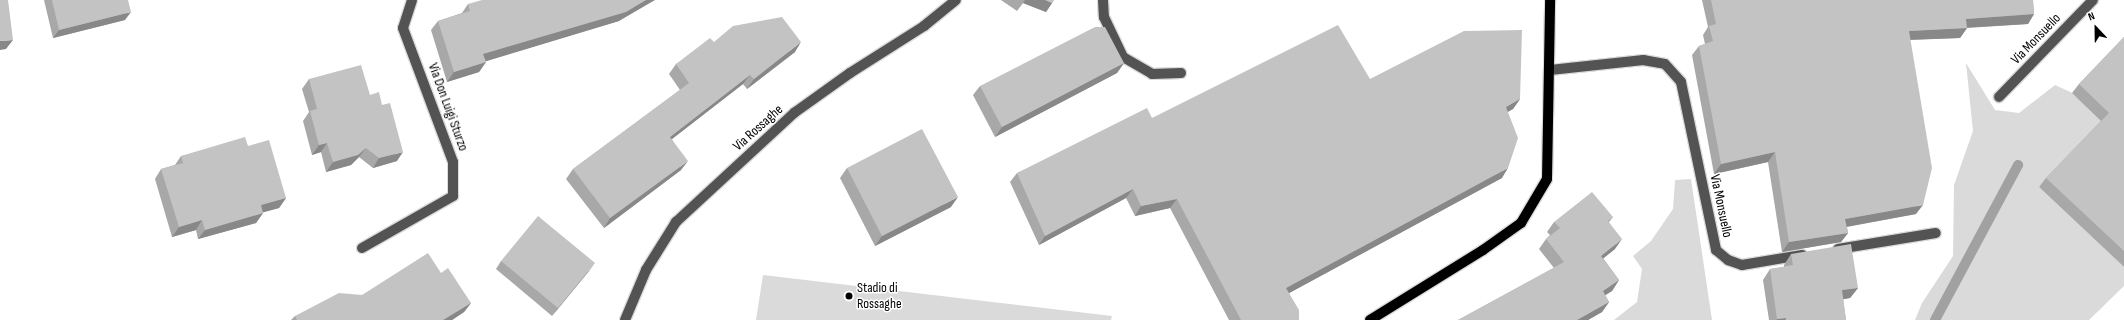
<!DOCTYPE html>
<style>
body{margin:0}
#map{position:relative;width:2124px;height:320px;overflow:hidden;background:#fff;font-family:"Sofia Sans Condensed",sans-serif}
div>[style]{position:absolute}
.green>*{inset:0;background:#dadada}
.stream>*{height:10px;margin:-5px;padding:0 5px;transform-origin:5px;border-radius:5px;background:#a1a1a1}
.roads{filter:drop-shadow(1px 0 #dbdbdb) drop-shadow(-1px 0 #dbdbdb) drop-shadow(0 1px #dbdbdb) drop-shadow(0 -1px #dbdbdb)}
.minor>*{height:10px;margin:-5px;padding:0 5px;transform-origin:5px;border-radius:5px;background:#535353}
.major>*{height:10px;margin:-5px;padding:0 5px;transform-origin:5px;border-radius:5px;background:#000}
.wall>*{inset:0;background:#a8a8a8}
.shaded-wall>*{inset:0;background:#888}
.building>*{inset:0;background:#c3c3c3}
.dots>*{width:11px;height:11px;translate:-50% -50%;box-sizing:border-box;border:2px solid #fff;border-radius:50%}
span{translate:-50% -50%;white-space:nowrap;text-align:center;line-height:1.15;-webkit-text-stroke:3px #fff;paint-order:stroke}
.street-label{font-size:14px;color:#000}
.poi-label{font-size:14px;color:#000}
.left{translate:0 -50%;text-align:left}
.north{position:absolute;left:2076px;top:8px;width:40px;height:40px;-webkit-text-stroke:3px #fff;paint-order:stroke;rotate:338deg;font-size:11px;font-weight:700;line-height:16px;text-align:center;color:#000}
.north::after{content:'';display:block;margin:auto;width:14px;height:18px;background:#000;clip-path:polygon(50% 0,100% 100%,50% 72%,0 100%)}
</style>
<div id="map">
<div class="green">
<i style="clip-path:polygon(1966px 63px,1995px 110px,2019px 113px,2055px 85px,2077px 95px,2103px 122px,2039px 187px,2124px 267px,2124px 286px,2089px 320px,1915px 320px,1922px 303px,1953px 256px,1954px 185px,1973px 131px)"></i>
<i style="clip-path:polygon(1691px 179px,1712px 320px,1614px 320px,1637px 302px,1642px 269px,1633px 256px,1651px 241px,1673px 209px,1675px 180px)"></i>
<i style="clip-path:polygon(763px 275px,1112px 316px,1111px 320px,756px 320px)"></i>
</div>
<div class="stream">
<i style="left:1935px;top:320px;width:176px;rotate:-61.8deg"></i>
</div>
<div class="roads">
<div class="minor">
<i style="left:1103px;top:0;width:17px;rotate:87deg"></i>
<i style="left:1104px;top:17px;width:44px;rotate:64.6deg"></i>
<i style="left:1123px;top:57px;width:34px;rotate:30deg"></i>
<i style="left:1152px;top:74px;width:29px;rotate:-2deg"></i>
<i style="left:1550px;top:70px;width:94px;rotate:-6.1deg"></i>
<i style="left:1643px;top:60px;width:22px;rotate:10deg"></i>
<i style="left:1665px;top:64px;width:24px;rotate:48deg"></i>
<i style="left:1681px;top:82px;width:172px;rotate:78.2deg"></i>
<i style="left:1716px;top:250px;width:16px;rotate:40deg"></i>
<i style="left:1728px;top:260px;width:15px;rotate:20deg"></i>
<i style="left:1742px;top:265px;width:61px;rotate:-9.5deg"></i>
<i style="left:1999px;top:97px;width:135px;rotate:-45.9deg"></i>
<i style="left:362px;top:248px;width:105px;rotate:-29.7deg"></i>
<i style="left:453px;top:196px;width:34px;rotate:-90deg"></i>
<i style="left:453px;top:162px;width:143px;rotate:-110.5deg"></i>
<i style="left:403px;top:28px;width:29px;rotate:-72deg"></i>
<i style="left:1838px;top:249px;width:99px;rotate:-9.3deg"></i>
<i style="left:625px;top:320px;width:54px;rotate:-67.2deg"></i>
<i style="left:646px;top:270px;width:57px;rotate:-58deg"></i>
<i style="left:676px;top:222px;width:161px;rotate:-42.7deg"></i>
<i style="left:794px;top:113px;width:69px;rotate:-35.5deg"></i>
<i style="left:850px;top:73px;width:88px;rotate:-32.4deg"></i>
<i style="left:924px;top:26px;width:41px;rotate:-39.1deg"></i>
</div>
<div class="major">
<i style="left:1370px;top:320px;width:133px;rotate:-31.8deg"></i>
<i style="left:1483px;top:250px;width:47px;rotate:-35.4deg"></i>
<i style="left:1521px;top:223px;width:51px;rotate:-59.4deg"></i>
<i style="left:1547px;top:179px;width:179px;rotate:-89deg"></i>
</div>
</div>
<div class="wall">
<i style="clip-path:polygon(44px 0,128px 0,125px 20px,53px 38px)"></i>
<i style="clip-path:polygon(1001px 0,1054px 0,1046px 12px,1023px 3px,1017px 11px)"></i>
<i style="clip-path:polygon(1702px 0,2033px 0,2034px 14px,2028px 24px,1967px 28px,1960px 38px,1910px 40px,1916px 214px,1847px 227px,1848px 233px,1841px 242px,1782px 252px,1768px 162px,1714px 174px,1692px 55px,1699px 46px,1705px 44px,1703px 35px,1708px 27px)"></i>
<i style="clip-path:polygon(468px 4px,619px 21px,485px 61px,486px 62px,479px 72px,447px 82px,431px 30px,438px 21px,462px 13px)"></i>
<i style="clip-path:polygon(2124px 37px,2124px 267px,2039px 187px,2046px 178px,2101px 121px,2072px 93px,2079px 84px)"></i>
<i style="clip-path:polygon(714px 42px,795px 52px,747px 89px,743px 84px,672px 139px,681px 170px,604px 228px,566px 179px,573px 169px,680px 90px,669px 74px,676px 64px)"></i>
<i style="clip-path:polygon(1124px 63px,1117px 73px,995px 137px,973px 95px,980px 86px)"></i>
<i style="clip-path:polygon(309px 79px,370px 95px,397px 161px,373px 168px,359px 157px,351px 165px,326px 172px,321px 152px,312px 155px,303px 121px,309px 112px,302px 89px)"></i>
<i style="clip-path:polygon(1370px 79px,1520px 99px,1513px 109px,1508px 112px,1502px 178px,1289px 293px,1299px 320px,1229px 320px,1170px 208px,1135px 216px,1126px 198px,1039px 245px,1010px 182px,1017px 173px,1152px 118px)"></i>
<i style="clip-path:polygon(248px 146px,286px 198px,279px 208px,263px 212px,263px 213px,256px 223px,198px 239px,196px 230px,172px 237px,155px 179px,161px 169px,175px 165px,181px 156px)"></i>
<i style="clip-path:polygon(847px 168px,951px 207px,875px 246px,840px 178px)"></i>
<i style="clip-path:polygon(1613px 217px,1609px 222px,1615px 249px,1603px 258px,1619px 280px,1612px 291px,1605px 295px,1609px 302px,1602px 312px,1588px 320px,1458px 320px,1554px 268px,1539px 249px,1546px 239px,1550px 235px,1547px 232px,1554px 222px)"></i>
<i style="clip-path:polygon(1791px 254px,1858px 288px,1850px 298px,1843px 299px,1846px 320px,1769px 320px,1763px 280px,1770px 269px,1784px 267px,1784px 265px)"></i>
<i style="clip-path:polygon(501px 261px,589px 271px,552px 316px,496px 269px)"></i>
<i style="clip-path:polygon(441px 273px,471px 303px,464px 312px,452px 320px,291px 320px,295px 316px,362px 295px)"></i>
</div>
<div class="shaded-wall">
<i style="clip-path:polygon(646px 0,655px 0,619px 21px,477px 64px,483px 54px)"></i>
<i style="clip-path:polygon(1025px 0,1045px 0,1052px 3px,1046px 12px,1023px 3px,1017px 11px)"></i>
<i style="clip-path:polygon(131px 12px,125px 20px,53px 38px,59px 30px)"></i>
<i style="clip-path:polygon(2034px 14px,2028px 24px,1960px 28px,1966px 19px)"></i>
<i style="clip-path:polygon(1967px 28px,1960px 38px,1902px 40px,1909px 31px)"></i>
<i style="clip-path:polygon(13px 40px,6px 49px,0 50px,0 41px)"></i>
<i style="clip-path:polygon(801px 42px,795px 52px,747px 89px,754px 79px)"></i>
<i style="clip-path:polygon(486px 62px,479px 72px,447px 82px,454px 72px)"></i>
<i style="clip-path:polygon(1124px 63px,1117px 73px,995px 137px,1002px 127px)"></i>
<i style="clip-path:polygon(750px 75px,743px 84px,663px 146px,670px 137px)"></i>
<i style="clip-path:polygon(1520px 99px,1513px 109px,1499px 116px,1506px 107px)"></i>
<i style="clip-path:polygon(327px 143px,321px 152px,312px 155px,319px 145px)"></i>
<i style="clip-path:polygon(366px 148px,359px 157px,351px 165px,326px 172px,333px 162px)"></i>
<i style="clip-path:polygon(403px 152px,397px 161px,373px 168px,379px 158px)"></i>
<i style="clip-path:polygon(1775px 152px,1768px 162px,1714px 174px,1721px 164px)"></i>
<i style="clip-path:polygon(688px 161px,681px 170px,604px 228px,610px 218px)"></i>
<i style="clip-path:polygon(1508px 168px,1502px 178px,1280px 298px,1286px 288px)"></i>
<i style="clip-path:polygon(1133px 189px,1126px 198px,1039px 245px,1045px 236px)"></i>
<i style="clip-path:polygon(958px 197px,951px 207px,875px 246px,882px 236px)"></i>
<i style="clip-path:polygon(286px 198px,279px 208px,254px 215px,261px 205px)"></i>
<i style="clip-path:polygon(1177px 199px,1170px 208px,1135px 216px,1141px 206px)"></i>
<i style="clip-path:polygon(1923px 205px,1916px 214px,1839px 228px,1845px 219px)"></i>
<i style="clip-path:polygon(263px 213px,256px 223px,198px 239px,205px 230px)"></i>
<i style="clip-path:polygon(202px 220px,196px 230px,172px 237px,179px 227px)"></i>
<i style="clip-path:polygon(1848px 233px,1841px 242px,1782px 252px,1789px 242px)"></i>
<i style="clip-path:polygon(1622px 239px,1615px 249px,1594px 266px,1601px 256px)"></i>
<i style="clip-path:polygon(595px 263px,589px 271px,552px 316px,558px 308px)"></i>
<i style="clip-path:polygon(1619px 280px,1612px 291px,1596px 301px,1603px 291px)"></i>
<i style="clip-path:polygon(1858px 288px,1850px 298px,1834px 301px,1842px 290px)"></i>
<i style="clip-path:polygon(1609px 302px,1602px 312px,1588px 320px,1577px 320px)"></i>
<i style="clip-path:polygon(471px 303px,464px 312px,452px 320px,443px 320px)"></i>
<i style="clip-path:polygon(1786px 318px,1785px 320px,1777px 320px,1777px 319px)"></i>
</div>
<div class="building">
<i style="clip-path:polygon(0 0,8px 0,13px 40px,0 41px)"></i>
<i style="clip-path:polygon(52px 0,128px 0,131px 12px,59px 30px)"></i>
<i style="clip-path:polygon(482px 0,646px 0,626px 12px,483px 54px,486px 62px,454px 72px,438px 21px,470px 11px,468px 4px)"></i>
<i style="clip-path:polygon(1045px 0,1054px 0,1052px 3px)"></i>
<i style="clip-path:polygon(1711px 0,2033px 0,2034px 14px,1966px 19px,1967px 28px,1909px 31px,1932px 168px,1923px 205px,1845px 219px,1848px 233px,1789px 242px,1775px 152px,1721px 164px,1699px 46px,1713px 41px,1709px 26px,1716px 24px)"></i>
<i style="clip-path:polygon(782px 17px,801px 42px,754px 79px,750px 75px,670px 137px,688px 161px,610px 218px,573px 169px,689px 83px,676px 64px,710px 38px,714px 42px,733px 26px)"></i>
<i style="clip-path:polygon(1338px 25px,1370px 79px,1464px 31px,1522px 30px,1520px 99px,1506px 107px,1518px 138px,1508px 168px,1286px 288px,1299px 310px,1299px 320px,1241px 320px,1177px 199px,1141px 206px,1133px 189px,1045px 236px,1017px 173px,1147px 108px,1152px 118px)"></i>
<i style="clip-path:polygon(1095px 27px,1105px 27px,1124px 63px,1002px 127px,980px 86px)"></i>
<i style="clip-path:polygon(2124px 37px,2124px 251px,2046px 178px,2109px 113px,2079px 84px)"></i>
<i style="clip-path:polygon(361px 65px,370px 95px,379px 92px,382px 105px,390px 103px,403px 152px,379px 158px,366px 148px,358px 155px,333px 162px,327px 143px,319px 145px,310px 111px,317px 109px,309px 79px)"></i>
<i style="clip-path:polygon(922px 129px,958px 197px,882px 236px,847px 168px)"></i>
<i style="clip-path:polygon(245px 137px,248px 146px,269px 140px,286px 198px,261px 205px,263px 213px,205px 230px,202px 220px,179px 227px,161px 169px,183px 163px,181px 156px)"></i>
<i style="clip-path:polygon(1592px 192px,1613px 217px,1608px 221px,1622px 239px,1601px 256px,1619px 280px,1603px 291px,1609px 302px,1577px 320px,1458px 320px,1564px 262px,1546px 239px,1560px 228px,1554px 222px)"></i>
<i style="clip-path:polygon(538px 216px,595px 263px,558px 308px,501px 261px)"></i>
<i style="clip-path:polygon(1851px 244px,1858px 288px,1842px 290px,1846px 320px,1786px 320px,1786px 318px,1777px 319px,1770px 269px,1793px 265px,1791px 254px)"></i>
<i style="clip-path:polygon(428px 253px,441px 273px,448px 268px,471px 303px,443px 320px,297px 320px,295px 316px,339px 293px,362px 295px)"></i>
</div>
<div class="dots">
<i style="left:849px;top:296px;background:#000"></i>
</div>
<div class="street-label">
<span style="left:2036px;top:39px;rotate:-46deg">Via Monsuello</span>
<span style="left:448px;top:107px;rotate:70deg">Via Don Luigi Sturzo</span>
<span style="left:758px;top:128px;rotate:-42deg">Via Rossaghe</span>
<span style="left:1721px;top:206px;rotate:78deg">Via Monsuello</span>
</div>
<div class="poi-label">
<span class="left" style="left:857px;top:296px">Stadio di<br>Rossaghe</span>
</div>
<div class="north">N</div>
</div>
